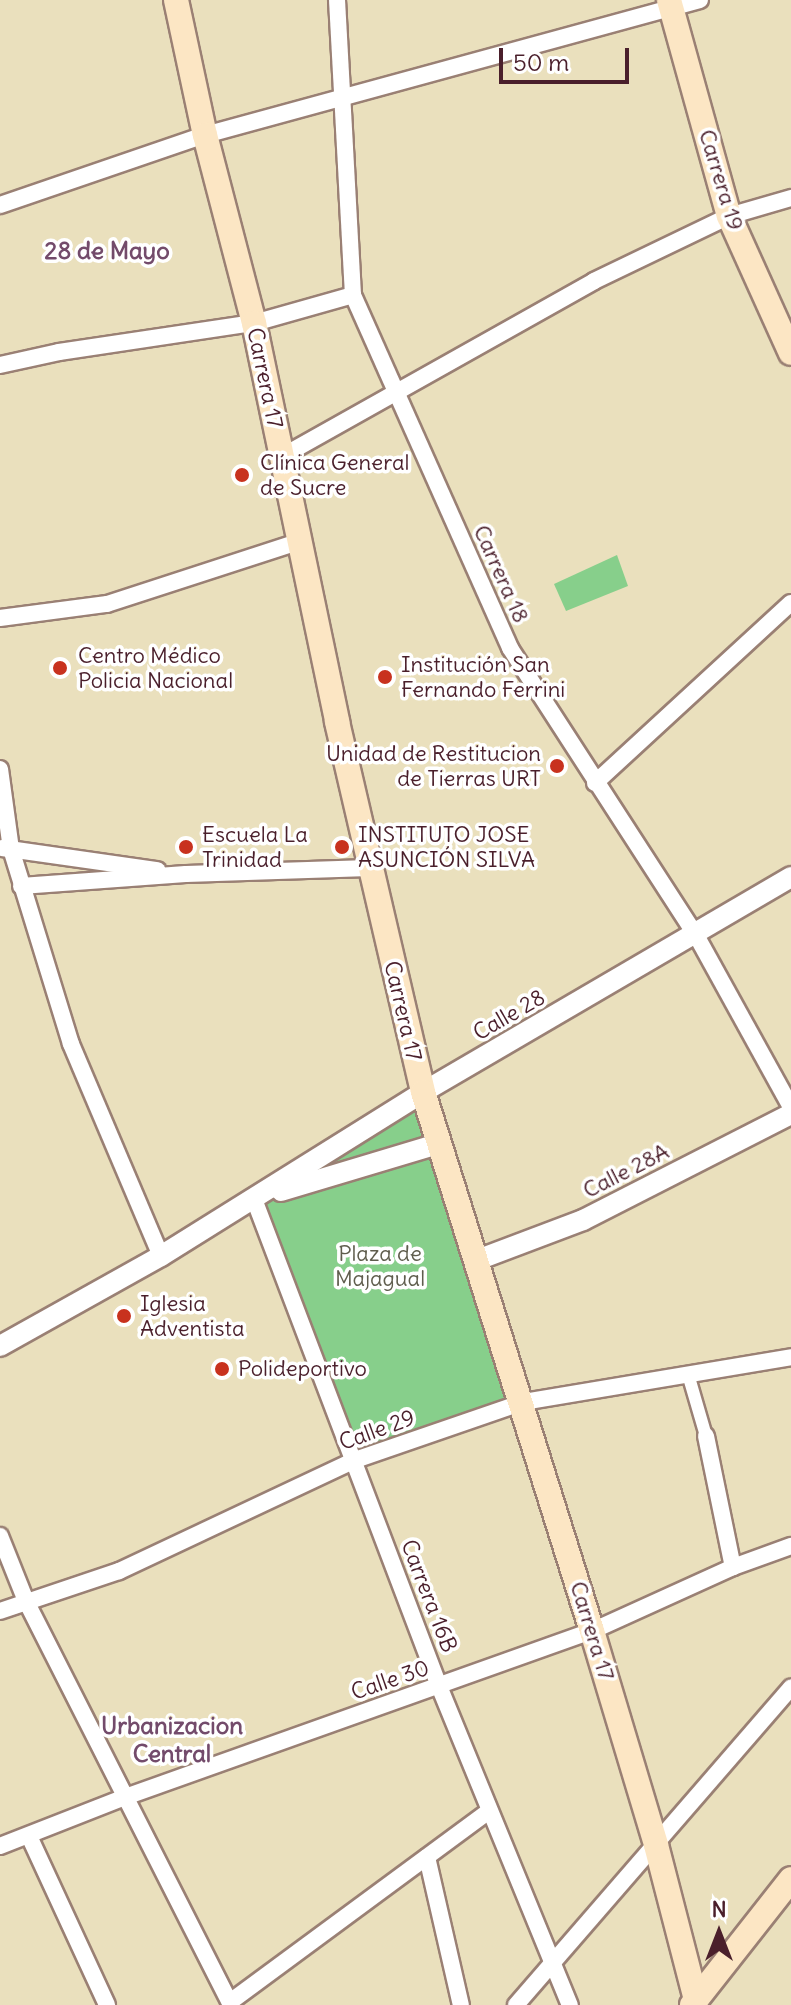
<!DOCTYPE html>
<meta charset="utf-8">
<style>
body{margin:0}
#map{position:relative;width:791px;height:2005px;overflow:hidden;background:#eae0bd;font-family:Delius,sans-serif}
div>[style]{position:absolute}
.green>*{inset:0;background:#87cf8b}
.roads{filter:drop-shadow(2px 0 #9a8074) drop-shadow(-2px 0 #9a8074) drop-shadow(0 2px #9a8074) drop-shadow(0 -2px #9a8074)}
.pedestrian>*{height:12px;margin:-6px;padding:0 6px;transform-origin:6px;border-radius:6px;background:#fff}
.minor>*{height:16px;margin:-8px;padding:0 8px;transform-origin:8px;border-radius:8px;background:#fff}
.tertiary>*{height:20px;margin:-10px;padding:0 10px;transform-origin:10px;border-radius:10px;background:#fff}
.secondary>*{height:24px;margin:-12px;padding:0 12px;transform-origin:12px;border-radius:12px;background:#fce6c4}
.dots>*{width:22px;height:22px;translate:-50% -50%;box-sizing:border-box;border:4px solid #fff;border-radius:50%}
span{translate:-50% -50%;white-space:nowrap;text-align:center;line-height:1.15;-webkit-text-stroke:7px #fff;paint-order:stroke}
.street-label{font-size:22px;color:#4a1f2b}
.poi-label{font-size:22px;color:#4a1f2b}
.left{translate:0 -50%;text-align:left}
.right{translate:-100% -50%;text-align:right}
.park-label{font-size:22px;color:#5f5d4d}
.neighbourhood-label{font-size:24px;color:#734b6b;font-weight:700}
.north{position:absolute;left:679px;top:1893px;width:80px;height:80px;-webkit-text-stroke:6px #fff;paint-order:stroke;rotate:0deg;font-size:22px;font-weight:700;line-height:32px;text-align:center;color:#4a1f2b}
.north::after{content:'';display:block;margin:auto;width:28px;height:36px;background:#4a1f2b;clip-path:polygon(50% 0,100% 100%,50% 72%,0 100%)}
.scale{position:absolute;left:499px;top:48px;width:130px;height:36px;box-sizing:border-box;border:4px solid #4a1f2b;border-top:0;padding-left:10px;font-size:24px;line-height:28px;white-space:nowrap;color:#4a1f2b;-webkit-text-stroke:6px #fff;paint-order:stroke}
</style>
<div id="map">
<div class="green">
<i style="clip-path:polygon(617px 555px,628px 586px,566px 611px,554px 584px)"></i>
<i style="clip-path:polygon(423px 1092px,523px 1402px,355px 1460px,254px 1199px)"></i>
</div>
<div class="roads">
<div class="pedestrian">
<i style="left:688px;top:1374px;width:65px;rotate:73.8deg"></i>
</div>
<div class="minor">
<i style="left:337px;top:0;width:295px;rotate:86.9deg"></i>
<i style="left:353px;top:295px;width:386px;rotate:66deg"></i>
<i style="left:510px;top:648px;width:342px;rotate:57.1deg"></i>
<i style="left:696px;top:935px;width:196px;rotate:61.1deg"></i>
<i style="left:0;top:205px;width:217px;rotate:-18.9deg"></i>
<i style="left:205px;top:135px;width:513px;rotate:-15.26deg"></i>
<i style="left:0;top:365px;width:60px;rotate:-12.4deg"></i>
<i style="left:59px;top:352px;width:197px;rotate:-8.5deg"></i>
<i style="left:254px;top:323px;width:103px;rotate:-15.8deg"></i>
<i style="left:281px;top:457px;width:359px;rotate:-29.3deg"></i>
<i style="left:594px;top:281px;width:150px;rotate:-25.7deg"></i>
<i style="left:729px;top:216px;width:65px;rotate:-16.2deg"></i>
<i style="left:0;top:618px;width:108px;rotate:-7.5deg"></i>
<i style="left:107px;top:604px;width:201px;rotate:-18deg"></i>
<i style="left:0;top:769px;width:81px;rotate:82.2deg"></i>
<i style="left:11px;top:849px;width:204px;rotate:72.9deg"></i>
<i style="left:71px;top:1044px;width:230px;rotate:67deg"></i>
<i style="left:595px;top:783px;width:266px;rotate:-42.6deg"></i>
<i style="left:2px;top:848px;width:157px;rotate:8.1deg"></i>
<i style="left:21px;top:886px;width:165px;rotate:-4.2deg"></i>
<i style="left:186px;top:874px;width:183px;rotate:-1.9deg"></i>
<i style="left:254px;top:1199px;width:521px;rotate:69.2deg"></i>
<i style="left:439px;top:1686px;width:345px;rotate:67.7deg"></i>
<i style="left:706px;top:1436px;width:134px;rotate:78.4deg"></i>
<i style="left:0;top:1536px;width:70px;rotate:68.2deg"></i>
<i style="left:26px;top:1601px;width:453px;rotate:63.1deg"></i>
<i style="left:0;top:1611px;width:126px;rotate:-18.6deg"></i>
<i style="left:119px;top:1571px;width:261px;rotate:-25.2deg"></i>
<i style="left:355px;top:1460px;width:178px;rotate:-19deg"></i>
<i style="left:523px;top:1402px;width:272px;rotate:-9.5deg"></i>
<i style="left:29px;top:1836px;width:186px;rotate:65.2deg"></i>
<i style="left:0;top:1846px;width:134px;rotate:-21.4deg"></i>
<i style="left:125px;top:1797px;width:496px;rotate:-19.6deg"></i>
<i style="left:592px;top:1631px;width:155px;rotate:-24.4deg"></i>
<i style="left:733px;top:1567px;width:62px;rotate:-19.9deg"></i>
<i style="left:427px;top:1857px;width:152px;rotate:77.1deg"></i>
<i style="left:230px;top:2002px;width:322px;rotate:-36.4deg"></i>
<i style="left:516px;top:2005px;width:420px;rotate:-49.1deg"></i>
</div>
<div class="tertiary">
<i style="left:281px;top:1191px;width:164px;rotate:-16.7deg"></i>
<i style="left:477px;top:1260px;width:113px;rotate:-20.7deg"></i>
<i style="left:583px;top:1220px;width:233px;rotate:-27deg"></i>
<i style="left:0;top:1346px;width:184px;rotate:-29.2deg"></i>
<i style="left:161px;top:1256px;width:309px;rotate:-32deg"></i>
<i style="left:423px;top:1092px;width:426px;rotate:-30.3deg"></i>
</div>
<div class="secondary">
<i style="left:176px;top:0;width:138px;rotate:77.9deg"></i>
<i style="left:205px;top:135px;width:194px;rotate:75.4deg"></i>
<i style="left:254px;top:323px;width:408px;rotate:78.2deg"></i>
<i style="left:337px;top:722px;width:380px;rotate:76.9deg"></i>
<i style="left:423px;top:1092px;width:565px;rotate:72.59deg"></i>
<i style="left:592px;top:1631px;width:223px;rotate:73.3deg"></i>
<i style="left:656px;top:1845px;width:160px;rotate:75.5deg"></i>
<i style="left:669px;top:0;width:224px;rotate:74.5deg"></i>
<i style="left:729px;top:216px;width:150px;rotate:65.7deg"></i>
<i style="left:692px;top:2005px;width:160px;rotate:-51.8deg"></i>
</div>
</div>
<div class="dots">
<i style="left:242px;top:475px;background:#c8321e"></i>
<i style="left:60px;top:668px;background:#c8321e"></i>
<i style="left:385px;top:677px;background:#c8321e"></i>
<i style="left:557px;top:766px;background:#c8321e"></i>
<i style="left:186px;top:847px;background:#c8321e"></i>
<i style="left:342px;top:847px;background:#c8321e"></i>
<i style="left:124px;top:1316px;background:#c8321e"></i>
<i style="left:222px;top:1369px;background:#c8321e"></i>
</div>
<div class="street-label">
<span style="left:721px;top:180px;rotate:73deg">Carrera 19</span>
<span style="left:265px;top:378px;rotate:78deg">Carrera 17</span>
<span style="left:501px;top:574px;rotate:66deg">Carrera 18</span>
<span style="left:403px;top:1011px;rotate:77deg">Carrera 17</span>
<span style="left:509px;top:1015px;rotate:-30deg">Calle 28</span>
<span style="left:626px;top:1171px;rotate:-27deg">Calle 28A</span>
<span style="left:377px;top:1430px;rotate:-20deg">Calle 29</span>
<span style="left:429px;top:1596px;rotate:69deg">Carrera 16B</span>
<span style="left:592px;top:1631px;rotate:73deg">Carrera 17</span>
<span style="left:390px;top:1680px;rotate:-19deg">Calle 30</span>
</div>
<div class="poi-label">
<span class="left" style="left:260px;top:475px">Clínica General<br>de Sucre</span>
<span class="left" style="left:78px;top:668px">Centro Médico<br>Policia Nacional</span>
<span class="left" style="left:401px;top:677px">Institución San<br>Fernando Ferrini</span>
<span class="right" style="left:541px;top:766px">Unidad de Restitucion<br>de Tierras URT</span>
<span class="left" style="left:202px;top:847px">Escuela La<br>Trinidad</span>
<span class="left" style="left:358px;top:847px">INSTITUTO JOSE<br>ASUNCIÓN SILVA</span>
<span class="left" style="left:140px;top:1316px">Iglesia<br>Adventista</span>
<span class="left" style="left:238px;top:1369px">Polideportivo</span>
</div>
<div class="park-label">
<span style="left:380px;top:1266px">Plaza de<br>Majagual</span>
</div>
<div class="neighbourhood-label">
<span style="left:107px;top:251px">28 de Mayo</span>
<span style="left:172px;top:1740px">Urbanizacion<br>Central</span>
</div>
<div class="north">N</div>
<div class="scale">50 m</div>
</div>
